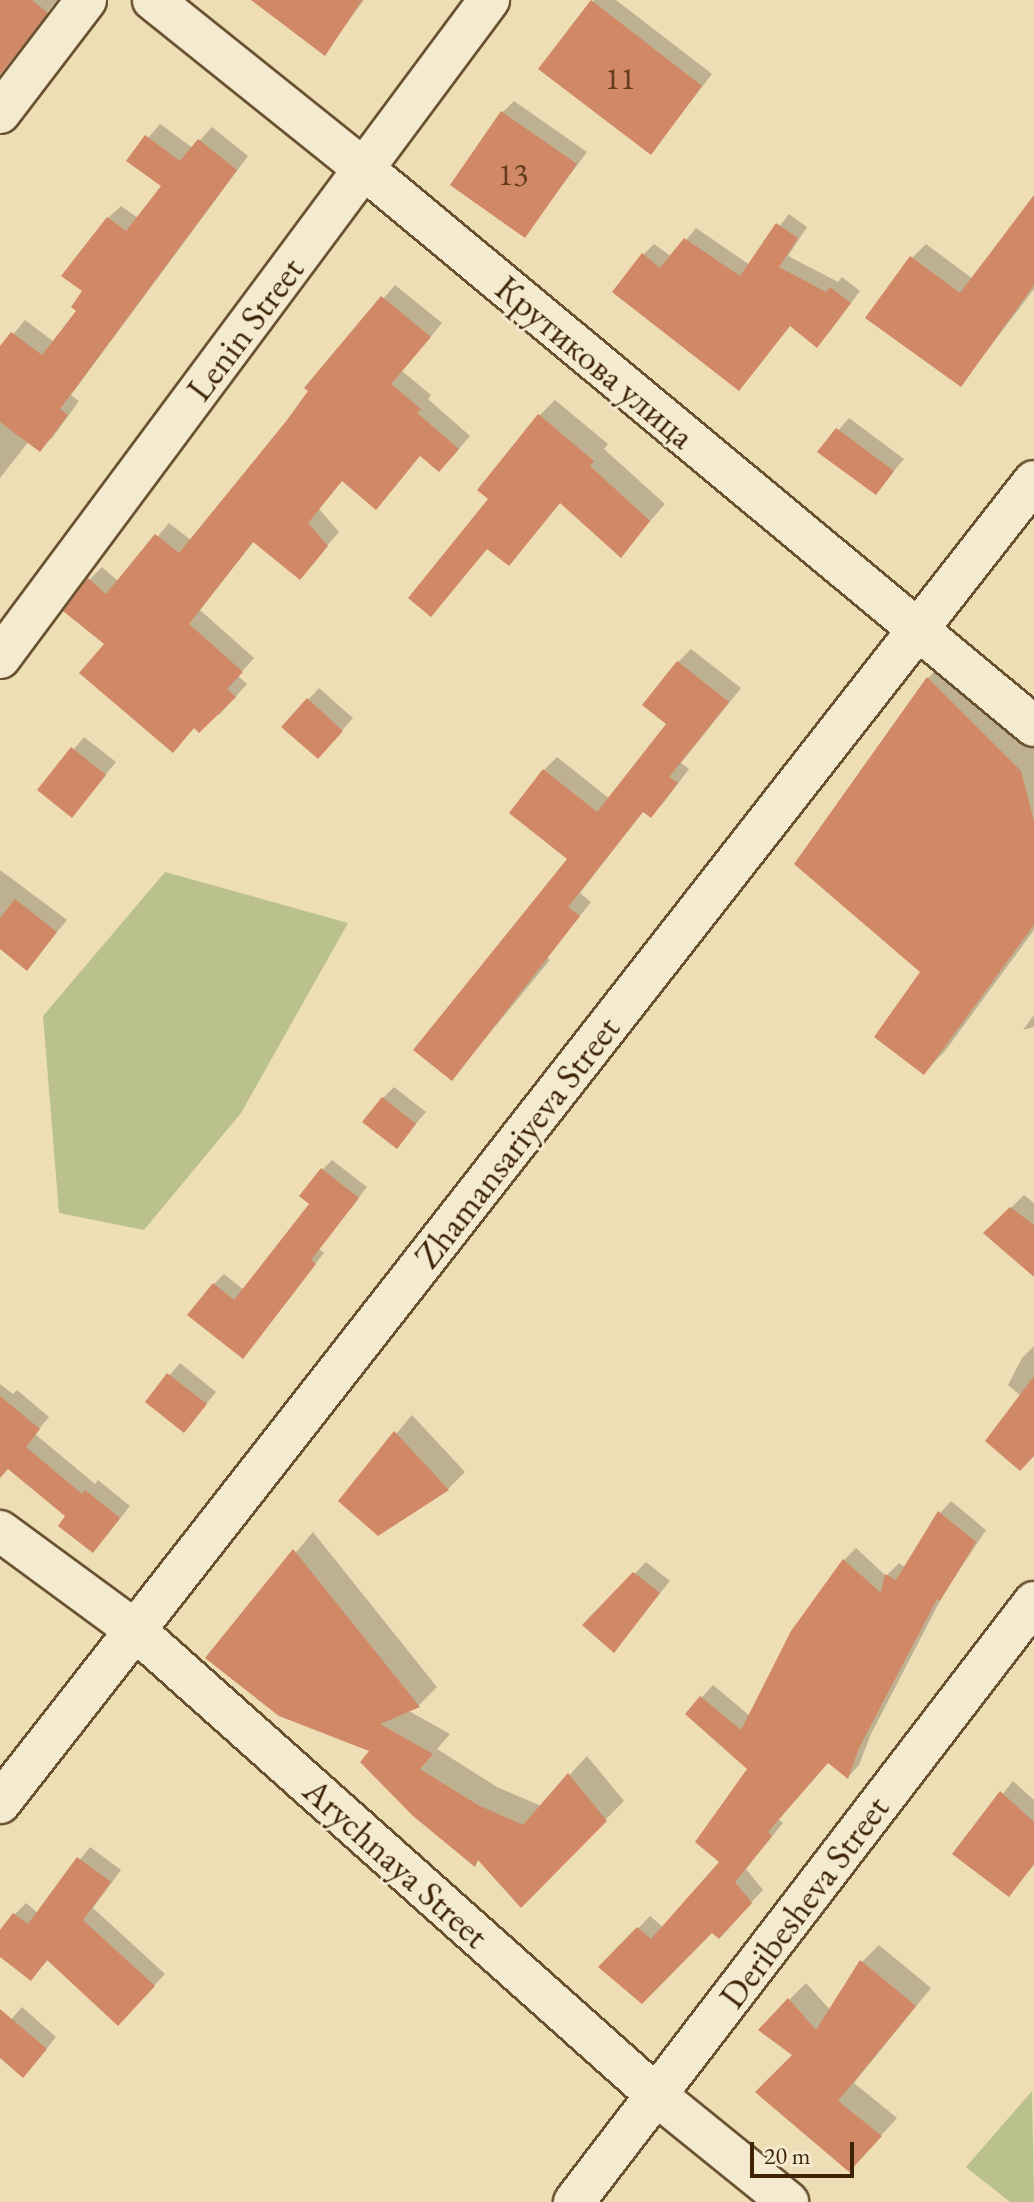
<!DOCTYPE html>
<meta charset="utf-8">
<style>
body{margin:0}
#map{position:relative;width:1034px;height:2202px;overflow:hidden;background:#eedeb6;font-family:"EB Garamond",serif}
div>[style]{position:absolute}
.green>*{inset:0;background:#bac18d}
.shadow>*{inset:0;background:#0003}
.building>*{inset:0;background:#d18866}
.roads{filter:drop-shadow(2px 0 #6a5231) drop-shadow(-2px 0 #6a5231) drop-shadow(0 2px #6a5231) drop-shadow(0 -2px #6a5231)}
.minor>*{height:40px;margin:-20px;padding:0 20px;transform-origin:20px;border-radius:20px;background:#f4ead0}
span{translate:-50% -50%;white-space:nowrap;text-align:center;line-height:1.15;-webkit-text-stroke:6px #f4ead0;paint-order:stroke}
.number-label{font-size:32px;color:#633d1d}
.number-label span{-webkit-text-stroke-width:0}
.street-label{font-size:36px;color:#3e2405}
.scale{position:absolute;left:750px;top:2142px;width:104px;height:36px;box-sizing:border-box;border:4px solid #3e2405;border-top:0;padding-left:10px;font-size:24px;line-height:28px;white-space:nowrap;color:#3e2405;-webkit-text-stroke:6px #f4ead0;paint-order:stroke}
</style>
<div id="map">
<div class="green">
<i style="clip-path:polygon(165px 872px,348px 923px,241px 1113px,144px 1230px,59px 1213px,43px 1016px)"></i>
<i style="clip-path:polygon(1032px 2091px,1034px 2202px,1010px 2202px,966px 2167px)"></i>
</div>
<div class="shadow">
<i style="clip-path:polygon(0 0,57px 0,10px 59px,0 52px)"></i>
<i style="clip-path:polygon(285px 0,364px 0,325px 53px)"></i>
<i style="clip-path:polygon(594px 0,616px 0,712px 74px,651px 153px,541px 69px)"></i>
<i style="clip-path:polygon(514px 101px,587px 152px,525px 235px,503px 112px)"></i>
<i style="clip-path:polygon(160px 124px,193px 148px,212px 127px,248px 156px,71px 395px,79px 401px,53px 437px,40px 449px,29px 441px,0 478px,0 350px,25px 320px,54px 342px,79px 310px,108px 218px,121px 206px,138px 218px,163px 186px,129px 161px)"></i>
<i style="clip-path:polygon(1034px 203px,1034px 289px,961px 385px,912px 258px,926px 244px,973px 279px)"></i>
<i style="clip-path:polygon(789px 214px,807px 227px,788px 256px,838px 282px,842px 277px,860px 291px,828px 334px,791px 325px,739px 388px,643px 255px,654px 244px,672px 257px,696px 228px,750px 265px)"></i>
<i style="clip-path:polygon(395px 285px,442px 323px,402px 371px,431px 395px,428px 399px,470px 436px,452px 457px,421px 454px,343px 479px,319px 509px,339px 532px,300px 577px,254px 541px,200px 610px,254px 658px,238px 676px,247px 684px,219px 715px,106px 644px,89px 580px,102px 567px,119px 582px,169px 523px,192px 541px,310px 391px,307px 387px)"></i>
<i style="clip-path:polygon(555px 400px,608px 444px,604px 449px,665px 504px,621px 555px,561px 502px,509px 564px,489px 547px,431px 614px,491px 499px,539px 416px)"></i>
<i style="clip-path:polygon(849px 418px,904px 459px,875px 493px,820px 452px)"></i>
<i style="clip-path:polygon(691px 649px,741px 688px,681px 763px,689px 769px,664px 802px,651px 815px,644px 810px,580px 893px,591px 902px,547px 957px,550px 960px,452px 1079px,570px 859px,544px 770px,557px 757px,610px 799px,668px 724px,678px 662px)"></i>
<i style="clip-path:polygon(949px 657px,1034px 742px,1034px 930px,945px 1051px,924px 1073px,923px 972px,797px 864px,928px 678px)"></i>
<i style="clip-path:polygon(319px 688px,353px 718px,329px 745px,308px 700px)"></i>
<i style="clip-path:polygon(84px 737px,116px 762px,72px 815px,40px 789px)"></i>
<i style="clip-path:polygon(0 870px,67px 920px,27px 968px,0 946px)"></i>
<i style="clip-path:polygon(1034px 1015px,1034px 1027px,1023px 1030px)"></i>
<i style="clip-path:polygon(394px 1087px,426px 1112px,396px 1147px,383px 1098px)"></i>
<i style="clip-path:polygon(332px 1160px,367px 1187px,319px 1249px,324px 1253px,243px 1356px,214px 1284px,224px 1274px,244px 1290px,312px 1204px,322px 1170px)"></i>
<i style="clip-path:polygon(1024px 1195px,1034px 1203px,1034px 1274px,986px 1233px)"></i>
<i style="clip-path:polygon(1034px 1346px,1034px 1454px,1021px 1396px,1008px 1385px,1022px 1358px)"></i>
<i style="clip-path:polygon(180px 1363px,216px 1392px,184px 1431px,147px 1402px)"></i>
<i style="clip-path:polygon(0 1384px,13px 1394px,17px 1390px,49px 1417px,35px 1434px,95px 1484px,98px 1480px,130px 1506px,104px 1539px,68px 1516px,0 1460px)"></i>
<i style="clip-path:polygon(412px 1415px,465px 1472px,448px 1489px,378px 1534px,340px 1501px)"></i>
<i style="clip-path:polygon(951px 1501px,986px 1530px,943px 1595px,871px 1734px,859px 1765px,848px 1777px,829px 1761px,778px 1819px,783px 1823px,746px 1869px,763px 1890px,719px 1936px,712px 1930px,601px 1967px,650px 1916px,664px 1928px,722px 1861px,749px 1769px,702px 1697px,713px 1685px,750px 1716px,793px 1632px,844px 1560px,856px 1548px,886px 1576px,899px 1563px,906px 1568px,940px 1513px)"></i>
<i style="clip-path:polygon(313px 1532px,437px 1687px,419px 1705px,407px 1710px,450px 1734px,437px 1749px,497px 1787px,541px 1806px,587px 1756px,624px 1801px,521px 1905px,480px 1859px,474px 1865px,372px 1750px,208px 1658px)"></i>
<i style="clip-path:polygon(646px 1562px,670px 1581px,614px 1650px,585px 1625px)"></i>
<i style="clip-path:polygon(1013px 1781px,1034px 1800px,1034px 1865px,1009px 1894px,955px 1854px)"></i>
<i style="clip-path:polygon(90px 1847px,121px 1870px,93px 1908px,165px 1974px,129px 2012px,49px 1959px,31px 1978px,0 1955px,0 1933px,15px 1914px,26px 1903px,38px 1913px)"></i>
<i style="clip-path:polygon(879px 1945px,931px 1988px,854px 2083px,897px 2118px,866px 2152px,794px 2055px,789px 2000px,806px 1983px,831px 2011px,862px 1962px)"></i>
<i style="clip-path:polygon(22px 2007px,56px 2037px,34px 2064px,0 2055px,0 2032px)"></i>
</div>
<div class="building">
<i style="clip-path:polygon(0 0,32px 0,48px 13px,0 75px)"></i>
<i style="clip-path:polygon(251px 0,362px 0,325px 56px)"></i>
<i style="clip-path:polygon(591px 0,702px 86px,651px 155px,538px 69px)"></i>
<i style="clip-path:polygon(501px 111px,577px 164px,525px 238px,450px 185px)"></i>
<i style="clip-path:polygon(145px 135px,180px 161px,198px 139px,237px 170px,60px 409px,68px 415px,40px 452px,0 422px,0 346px,11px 332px,42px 355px,76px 311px,71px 307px,82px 291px,61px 276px,107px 217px,126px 231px,161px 186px,126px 161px)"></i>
<i style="clip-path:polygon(1034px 195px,1034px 285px,961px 387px,865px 318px,910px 256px,960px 293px)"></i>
<i style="clip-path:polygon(776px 223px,798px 238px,779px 267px,826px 292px,830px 287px,851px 303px,817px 348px,790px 326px,739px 391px,612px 292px,642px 253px,660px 268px,684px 238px,740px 276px)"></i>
<i style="clip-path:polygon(381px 296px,431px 337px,391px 384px,421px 409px,417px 413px,459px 449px,439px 472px,420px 456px,376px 510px,342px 481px,308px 523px,328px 546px,300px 580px,253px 542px,189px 624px,243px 672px,227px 689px,236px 697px,199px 733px,194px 728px,173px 753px,79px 673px,104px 644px,63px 611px,88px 578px,106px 594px,155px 534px,179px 553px,287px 420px,308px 391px,304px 388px)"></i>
<i style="clip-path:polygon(538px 414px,594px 461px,590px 466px,650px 521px,621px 558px,560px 503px,509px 566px,487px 549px,431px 617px,408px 598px,488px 499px,477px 490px)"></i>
<i style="clip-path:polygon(836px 428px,894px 471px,876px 495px,817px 452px)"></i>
<i style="clip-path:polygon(677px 661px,729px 702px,669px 777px,678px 783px,651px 818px,643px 812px,568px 907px,580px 916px,452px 1081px,413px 1050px,567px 859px,509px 813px,543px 769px,597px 812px,666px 724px,642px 705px)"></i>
<i style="clip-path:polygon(927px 677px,1021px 771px,1034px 821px,1034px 925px,924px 1075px,874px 1037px,920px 972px,794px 864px)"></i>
<i style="clip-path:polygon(307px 698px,343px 731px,318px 759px,281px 727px)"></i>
<i style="clip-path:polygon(71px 747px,106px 775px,72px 818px,37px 790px)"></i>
<i style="clip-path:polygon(15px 899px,57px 932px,27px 971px,0 949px,0 918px)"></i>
<i style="clip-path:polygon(382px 1097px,416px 1124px,397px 1149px,362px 1122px)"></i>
<i style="clip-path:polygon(321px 1168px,359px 1198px,311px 1260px,316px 1264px,243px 1359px,187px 1315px,213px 1283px,234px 1300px,309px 1204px,299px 1196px)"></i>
<i style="clip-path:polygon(1010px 1207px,1034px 1225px,1034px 1277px,983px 1233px)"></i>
<i style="clip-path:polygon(167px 1373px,207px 1404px,184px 1433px,145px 1402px)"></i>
<i style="clip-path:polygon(1034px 1376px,1034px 1456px,1020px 1471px,985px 1441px)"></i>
<i style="clip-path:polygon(0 1396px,40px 1429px,26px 1447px,82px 1494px,85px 1490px,120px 1518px,93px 1553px,58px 1526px,65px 1516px,8px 1469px,0 1478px)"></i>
<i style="clip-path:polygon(394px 1431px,449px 1490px,378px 1536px,338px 1501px)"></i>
<i style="clip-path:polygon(938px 1511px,976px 1542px,940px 1601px,937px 1599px,859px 1748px,848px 1779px,828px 1763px,768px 1832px,772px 1836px,735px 1882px,752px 1903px,719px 1939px,712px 1933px,642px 2004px,598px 1967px,637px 1927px,651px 1939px,719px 1862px,695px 1842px,747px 1769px,685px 1714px,700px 1696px,741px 1730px,791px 1631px,843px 1559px,881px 1593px,885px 1574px,896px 1580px)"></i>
<i style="clip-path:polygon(293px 1549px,420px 1707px,380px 1724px,433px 1754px,420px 1769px,478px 1805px,523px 1825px,568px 1773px,607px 1821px,521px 1908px,478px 1860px,475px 1867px,413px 1816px,360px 1762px,369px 1751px,279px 1716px,205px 1658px)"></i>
<i style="clip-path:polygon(633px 1572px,660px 1593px,614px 1653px,582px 1625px)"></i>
<i style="clip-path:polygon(1000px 1791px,1034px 1822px,1034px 1864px,1009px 1897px,952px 1854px)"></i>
<i style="clip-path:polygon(77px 1857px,111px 1882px,83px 1920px,155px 1986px,118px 2026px,47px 1960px,31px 1981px,0 1957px,0 1930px,13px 1913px,28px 1924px)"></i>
<i style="clip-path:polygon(860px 1960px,916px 2006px,838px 2101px,882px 2136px,849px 2172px,755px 2092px,792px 2055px,758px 2030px,788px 1998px,816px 2030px)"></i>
<i style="clip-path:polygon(0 2009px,47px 2049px,23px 2078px,0 2058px)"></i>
</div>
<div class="roads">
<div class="minor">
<i style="left:153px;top:0;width:270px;rotate:38.7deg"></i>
<i style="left:364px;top:169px;width:871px;rotate:39.74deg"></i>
<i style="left:0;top:113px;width:142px;rotate:-52.7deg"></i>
<i style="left:0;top:658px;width:820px;rotate:-53.38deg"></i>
<i style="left:0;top:1531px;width:167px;rotate:36.3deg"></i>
<i style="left:135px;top:1630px;width:698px;rotate:41.75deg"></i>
<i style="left:656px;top:2095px;width:170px;rotate:39deg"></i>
<i style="left:0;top:1803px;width:1678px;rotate:-51.97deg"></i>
<i style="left:574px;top:2202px;width:756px;rotate:-52.52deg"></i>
</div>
</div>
<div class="number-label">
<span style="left:620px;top:78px">11</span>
<span style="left:513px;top:174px">13</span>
</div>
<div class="street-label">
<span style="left:245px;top:329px;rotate:-53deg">Lenin Street</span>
<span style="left:595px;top:362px;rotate:40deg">Крутикова улица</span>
<span style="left:517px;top:1142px;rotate:-52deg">Zhamansariyeva Street</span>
<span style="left:396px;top:1863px;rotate:42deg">Arychnaya Street</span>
<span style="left:804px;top:1902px;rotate:-53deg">Deribesheva Street</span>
</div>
<div class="scale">20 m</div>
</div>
